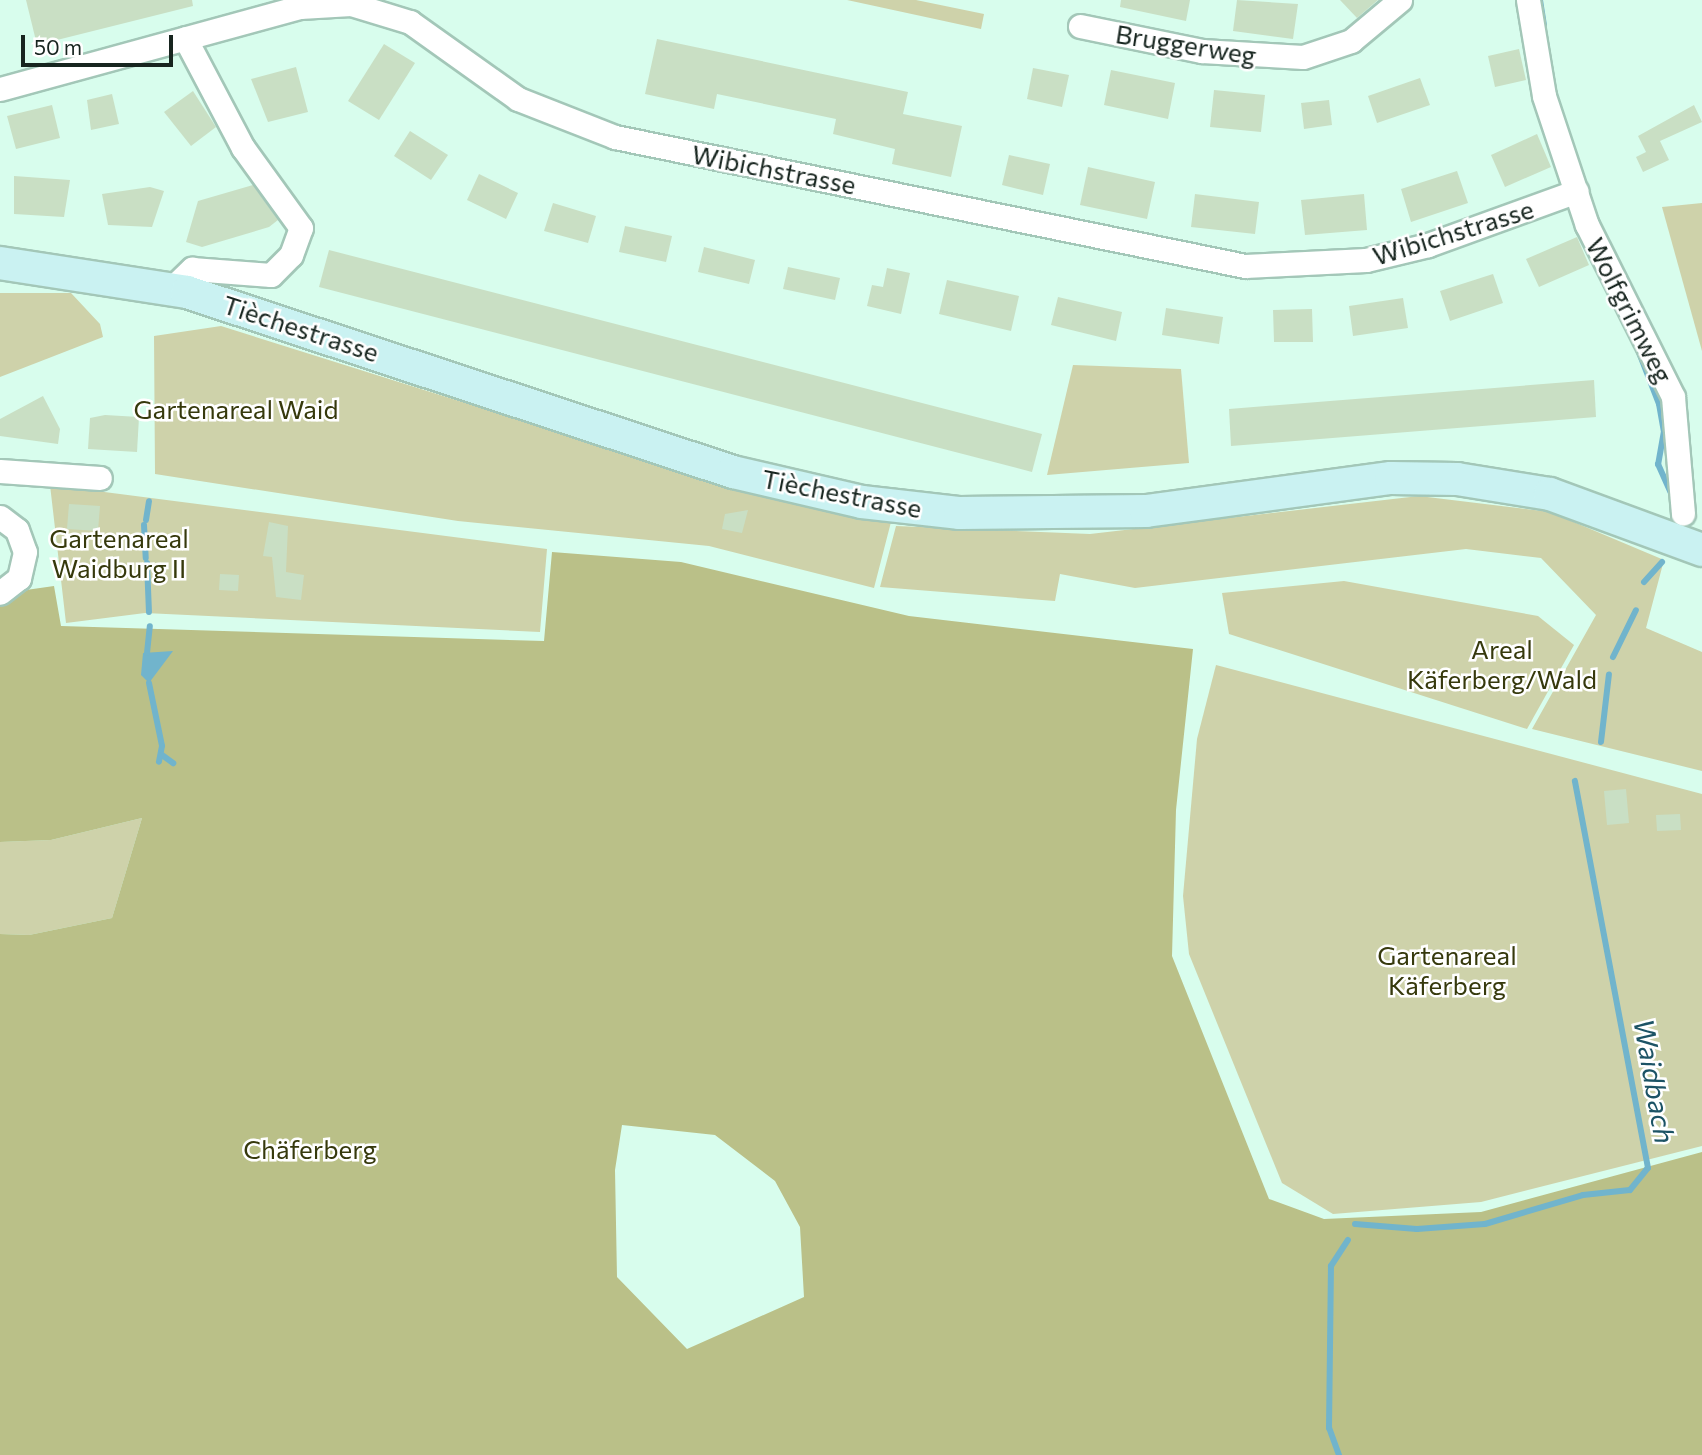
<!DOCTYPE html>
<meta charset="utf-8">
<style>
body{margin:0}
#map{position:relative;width:1702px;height:1455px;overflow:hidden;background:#d8fded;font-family:Commissioner,sans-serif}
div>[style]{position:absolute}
.green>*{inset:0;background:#ced2aa}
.forest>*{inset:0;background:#bac088}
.water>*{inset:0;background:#71b4cc}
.stream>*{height:6px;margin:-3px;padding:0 3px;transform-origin:3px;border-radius:3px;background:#71b4cc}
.building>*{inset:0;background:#c9dfc4}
.roads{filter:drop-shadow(2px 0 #a3c7b8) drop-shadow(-2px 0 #a3c7b8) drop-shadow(0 2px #a3c7b8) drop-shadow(0 -2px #a3c7b8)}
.street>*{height:23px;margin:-11.5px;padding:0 11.5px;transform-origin:11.5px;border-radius:11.5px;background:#fff}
.secondary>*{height:32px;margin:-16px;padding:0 16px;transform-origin:16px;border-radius:16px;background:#caf2f2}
span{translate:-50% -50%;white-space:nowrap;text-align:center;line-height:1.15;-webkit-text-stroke:5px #fff;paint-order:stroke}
.street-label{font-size:26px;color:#17251f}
.park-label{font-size:26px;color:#36390c}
.water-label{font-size:28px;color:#1c5365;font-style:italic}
.scale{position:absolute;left:21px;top:35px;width:152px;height:32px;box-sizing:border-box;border:4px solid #17251f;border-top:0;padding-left:9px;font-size:21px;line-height:24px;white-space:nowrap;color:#17251f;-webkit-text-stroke:5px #fff;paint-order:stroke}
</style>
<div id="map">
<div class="green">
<i style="clip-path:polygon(847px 0,916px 0,984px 14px,981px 29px)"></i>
<i style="clip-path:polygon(1702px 203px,1702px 351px,1662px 207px)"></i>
<i style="clip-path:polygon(0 293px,71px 293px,100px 324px,103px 337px,0 377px)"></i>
<i style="clip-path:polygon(221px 326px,742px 490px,891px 522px,874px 588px,709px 546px,458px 521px,155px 474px,154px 336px)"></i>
<i style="clip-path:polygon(1073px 365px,1181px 369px,1189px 463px,1047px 475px)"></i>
<i style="clip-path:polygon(50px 485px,547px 549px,540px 632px,145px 613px,66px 623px)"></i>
<i style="clip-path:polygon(1419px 496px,1550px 512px,1664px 560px,1646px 628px,1702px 652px,1702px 771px,1532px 729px,1596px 615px,1541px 558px,1466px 549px,1135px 588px,1060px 574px,1055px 601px,880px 587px,896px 526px,1090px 534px)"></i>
<i style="clip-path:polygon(1344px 581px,1538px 616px,1574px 645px,1527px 729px,1229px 634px,1222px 593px)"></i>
<i style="clip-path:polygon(1216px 665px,1702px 794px,1702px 1146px,1481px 1202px,1333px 1214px,1282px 1183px,1189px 954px,1183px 896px,1197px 739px)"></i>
<i style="clip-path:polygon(142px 818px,112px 918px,29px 935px,0 934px,0 842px,51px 840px)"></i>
</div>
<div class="forest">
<i style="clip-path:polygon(evenodd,552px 552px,681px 562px,909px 616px,1193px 649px,1176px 810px,1172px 956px,1269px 1199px,1324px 1219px,1481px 1212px,1702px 1152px,1702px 1455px,0 1455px,0 934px,29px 935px,112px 918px,142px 818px,51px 840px,0 842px,0 602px,19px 591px,54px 586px,61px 626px,544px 641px,552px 552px,622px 1125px,715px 1135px,775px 1181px,800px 1227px,804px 1297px,687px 1349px,617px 1277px,615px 1170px,622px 1125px)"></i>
</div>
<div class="water">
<i style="clip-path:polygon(173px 651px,149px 683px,141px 675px,143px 653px)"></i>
</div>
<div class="stream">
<i style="left:1540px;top:0;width:25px;rotate:81deg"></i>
<i style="left:1638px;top:350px;width:58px;rotate:68.7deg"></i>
<i style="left:1659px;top:404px;width:27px;rotate:80deg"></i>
<i style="left:1664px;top:431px;width:34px;rotate:100deg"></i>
<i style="left:1658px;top:464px;width:34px;rotate:66deg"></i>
<i style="left:146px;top:520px;width:19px;rotate:-81deg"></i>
<i style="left:144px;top:525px;width:33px;rotate:87deg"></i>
<i style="left:147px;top:563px;width:49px;rotate:87.7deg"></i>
<i style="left:1644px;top:582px;width:27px;rotate:-48deg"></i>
<i style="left:147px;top:653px;width:27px;rotate:-84deg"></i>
<i style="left:1613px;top:657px;width:52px;rotate:-63.9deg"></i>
<i style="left:149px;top:683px;width:64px;rotate:78.3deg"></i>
<i style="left:162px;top:746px;width:16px;rotate:101deg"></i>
<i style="left:1601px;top:742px;width:68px;rotate:-83.3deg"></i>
<i style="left:162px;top:755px;width:14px;rotate:36deg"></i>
<i style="left:1355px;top:1224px;width:62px;rotate:4.6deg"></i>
<i style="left:1417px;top:1229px;width:68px;rotate:-4.2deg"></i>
<i style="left:1485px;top:1224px;width:102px;rotate:-16.5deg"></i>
<i style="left:1583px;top:1195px;width:47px;rotate:-6.1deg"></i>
<i style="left:1630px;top:1190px;width:28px;rotate:-51deg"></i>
<i style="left:1648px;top:1168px;width:394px;rotate:-100.7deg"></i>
<i style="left:1339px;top:1455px;width:29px;rotate:-110deg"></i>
<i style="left:1329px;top:1428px;width:162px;rotate:-89.3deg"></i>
<i style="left:1331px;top:1266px;width:31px;rotate:-57deg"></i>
</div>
<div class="building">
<i style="clip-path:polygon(26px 0,192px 0,193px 6px,37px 45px)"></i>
<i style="clip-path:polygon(1121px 0,1190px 0,1186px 21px,1120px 7px)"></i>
<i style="clip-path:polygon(1237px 0,1298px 4px,1293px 39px,1233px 31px)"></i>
<i style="clip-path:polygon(1340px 0,1378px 0,1357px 18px)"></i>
<i style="clip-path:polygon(657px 39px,908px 92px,903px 114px,962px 126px,951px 177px,892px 164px,895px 149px,833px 134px,836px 119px,717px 94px,714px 109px,645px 94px)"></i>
<i style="clip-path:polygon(384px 44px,415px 63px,379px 120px,348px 101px)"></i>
<i style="clip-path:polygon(1519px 49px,1526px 80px,1495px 87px,1488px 56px)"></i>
<i style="clip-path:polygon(296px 67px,308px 112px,268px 122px,251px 79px)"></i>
<i style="clip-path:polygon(1033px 68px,1069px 75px,1062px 107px,1027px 99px)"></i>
<i style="clip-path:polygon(1111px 70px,1175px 83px,1168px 119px,1104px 105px)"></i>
<i style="clip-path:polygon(1420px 78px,1430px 105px,1377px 123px,1368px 96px)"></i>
<i style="clip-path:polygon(1214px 90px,1265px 95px,1261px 132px,1210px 127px)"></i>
<i style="clip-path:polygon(193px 91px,216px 127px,191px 146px,164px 112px)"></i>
<i style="clip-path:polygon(112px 94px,119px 124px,91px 130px,87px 100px)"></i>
<i style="clip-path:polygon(1329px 100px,1332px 125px,1304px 129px,1301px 103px)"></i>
<i style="clip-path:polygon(52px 105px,60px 138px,16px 149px,7px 116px)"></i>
<i style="clip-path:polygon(1694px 105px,1702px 122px,1660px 141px,1669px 160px,1643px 172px,1636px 157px,1646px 152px,1638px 136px)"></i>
<i style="clip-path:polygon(410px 131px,448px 155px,431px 180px,394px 156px)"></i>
<i style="clip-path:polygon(1537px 134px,1551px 167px,1505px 187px,1491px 155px)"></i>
<i style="clip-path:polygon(1009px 155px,1050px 164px,1043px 195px,1002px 185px)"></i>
<i style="clip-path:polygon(1088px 167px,1155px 182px,1147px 219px,1080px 205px)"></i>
<i style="clip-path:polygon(1457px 171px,1468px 203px,1411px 222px,1401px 189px)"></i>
<i style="clip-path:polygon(479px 174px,518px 193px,506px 219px,467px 200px)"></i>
<i style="clip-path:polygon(14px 176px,70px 180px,64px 217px,14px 214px)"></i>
<i style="clip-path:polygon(253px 185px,278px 220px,269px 227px,202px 247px,186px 242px,198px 201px)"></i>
<i style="clip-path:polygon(150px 187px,164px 191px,152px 227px,108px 225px,102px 194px)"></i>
<i style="clip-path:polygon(1195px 194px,1259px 202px,1255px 234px,1191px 227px)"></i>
<i style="clip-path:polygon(1364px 194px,1367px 230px,1305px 235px,1301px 200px)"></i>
<i style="clip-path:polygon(553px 203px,596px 216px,588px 243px,544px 231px)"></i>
<i style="clip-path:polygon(625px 226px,672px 236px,666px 262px,619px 252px)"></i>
<i style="clip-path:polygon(1577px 237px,1589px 265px,1539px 287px,1526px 259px)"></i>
<i style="clip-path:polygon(704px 247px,755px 260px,749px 284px,698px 272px)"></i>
<i style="clip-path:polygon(329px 250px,1042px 434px,1032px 472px,319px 287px)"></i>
<i style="clip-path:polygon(788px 267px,840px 278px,835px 300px,783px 289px)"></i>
<i style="clip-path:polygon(887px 268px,910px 273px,901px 314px,867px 306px,872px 285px,883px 287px)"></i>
<i style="clip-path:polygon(1493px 274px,1503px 303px,1450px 321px,1440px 291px)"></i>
<i style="clip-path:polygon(947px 280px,1019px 296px,1011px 331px,939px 314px)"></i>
<i style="clip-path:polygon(1058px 297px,1122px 312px,1116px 341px,1051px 325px)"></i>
<i style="clip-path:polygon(1403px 298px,1408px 328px,1353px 336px,1349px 306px)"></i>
<i style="clip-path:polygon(1166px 308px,1223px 317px,1219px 344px,1162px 335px)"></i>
<i style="clip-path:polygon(1312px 309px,1313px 342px,1274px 342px,1273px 310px)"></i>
<i style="clip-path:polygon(1594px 380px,1596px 417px,1231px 446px,1229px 409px)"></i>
<i style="clip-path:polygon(43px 396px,60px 429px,58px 444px,0 436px,0 419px)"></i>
<i style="clip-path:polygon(105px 415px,139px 417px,137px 452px,88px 449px,90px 418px)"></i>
<i style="clip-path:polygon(69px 504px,100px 506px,98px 531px,67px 529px)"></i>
<i style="clip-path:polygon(748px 510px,742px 533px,722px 529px,725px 514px)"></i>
<i style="clip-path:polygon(269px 522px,288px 526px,286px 572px,304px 575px,301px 600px,276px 597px,272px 557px,263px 556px)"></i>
<i style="clip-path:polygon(220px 574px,239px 575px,238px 591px,219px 590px)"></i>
<i style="clip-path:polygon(1626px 789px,1629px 823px,1607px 825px,1604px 791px)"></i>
<i style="clip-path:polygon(1680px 814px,1681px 830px,1657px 831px,1656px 815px)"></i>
</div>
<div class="roads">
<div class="street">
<i style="left:1528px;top:0;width:97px;rotate:80.5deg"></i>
<i style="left:1544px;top:96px;width:136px;rotate:71.6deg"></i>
<i style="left:1587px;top:225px;width:192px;rotate:63.4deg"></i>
<i style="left:1673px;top:397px;width:117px;rotate:85.1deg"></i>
<i style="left:1080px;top:26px;width:125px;rotate:11.6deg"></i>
<i style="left:1202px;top:51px;width:101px;rotate:3.4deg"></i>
<i style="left:1303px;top:57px;width:51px;rotate:-18.4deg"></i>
<i style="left:1351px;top:41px;width:64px;rotate:-39.9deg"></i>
<i style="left:0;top:89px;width:311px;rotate:-15.3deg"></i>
<i style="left:300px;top:7px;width:51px;rotate:-3.4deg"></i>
<i style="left:351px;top:4px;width:62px;rotate:17deg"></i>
<i style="left:410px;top:22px;width:133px;rotate:35.5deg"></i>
<i style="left:518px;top:99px;width:104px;rotate:21.4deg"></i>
<i style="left:615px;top:137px;width:643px;rotate:11.57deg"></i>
<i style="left:1245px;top:266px;width:121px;rotate:-2.8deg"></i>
<i style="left:1366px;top:260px;width:64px;rotate:-13.6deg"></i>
<i style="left:1428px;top:245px;width:158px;rotate:-19.9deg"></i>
<i style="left:172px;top:288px;width:28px;rotate:-44deg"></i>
<i style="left:192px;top:269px;width:79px;rotate:4.3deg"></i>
<i style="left:271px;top:275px;width:28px;rotate:-45deg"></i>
<i style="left:291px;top:255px;width:29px;rotate:-70deg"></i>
<i style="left:301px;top:228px;width:99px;rotate:-125.9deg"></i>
<i style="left:243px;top:148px;width:124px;rotate:-117.8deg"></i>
<i style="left:0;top:471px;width:100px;rotate:4deg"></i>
<i style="left:0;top:517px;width:21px;rotate:37deg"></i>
<i style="left:17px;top:530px;width:23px;rotate:70deg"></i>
<i style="left:25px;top:552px;width:27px;rotate:103deg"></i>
<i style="left:19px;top:578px;width:24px;rotate:142deg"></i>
</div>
<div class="secondary">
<i style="left:0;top:263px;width:189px;rotate:8.8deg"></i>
<i style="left:187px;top:292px;width:575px;rotate:18.25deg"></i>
<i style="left:733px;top:472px;width:132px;rotate:13.1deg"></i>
<i style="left:862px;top:502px;width:99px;rotate:6.4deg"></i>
<i style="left:960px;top:513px;width:186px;rotate:-0.6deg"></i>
<i style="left:1146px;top:511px;width:247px;rotate:-7.7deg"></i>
<i style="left:1391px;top:478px;width:66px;rotate:0.9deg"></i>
<i style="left:1457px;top:479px;width:94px;rotate:9.2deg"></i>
<i style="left:1550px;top:494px;width:162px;rotate:20.2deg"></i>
</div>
</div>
<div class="street-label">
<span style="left:1186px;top:44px;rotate:9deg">Bruggerweg</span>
<span style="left:774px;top:169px;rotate:11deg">Wibichstrasse</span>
<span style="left:1453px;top:232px;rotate:-17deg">Wibichstrasse</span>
<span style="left:1630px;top:310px;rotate:63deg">Wolfgrimweg</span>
<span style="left:301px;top:328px;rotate:18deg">Tièchestrasse</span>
<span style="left:842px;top:493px;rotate:11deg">Tièchestrasse</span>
</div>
<div class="park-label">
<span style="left:236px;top:409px">Gartenareal Waid</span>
<span style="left:119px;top:553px">Gartenareal<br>Waidburg II</span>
<span style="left:1502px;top:664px">Areal<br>Käferberg/Wald</span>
<span style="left:1447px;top:970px">Gartenareal<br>Käferberg</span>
<span style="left:310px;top:1149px">Chäferberg</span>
</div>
<div class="water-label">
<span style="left:1655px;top:1081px;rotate:80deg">Waidbach</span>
</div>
<div class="scale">50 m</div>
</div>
